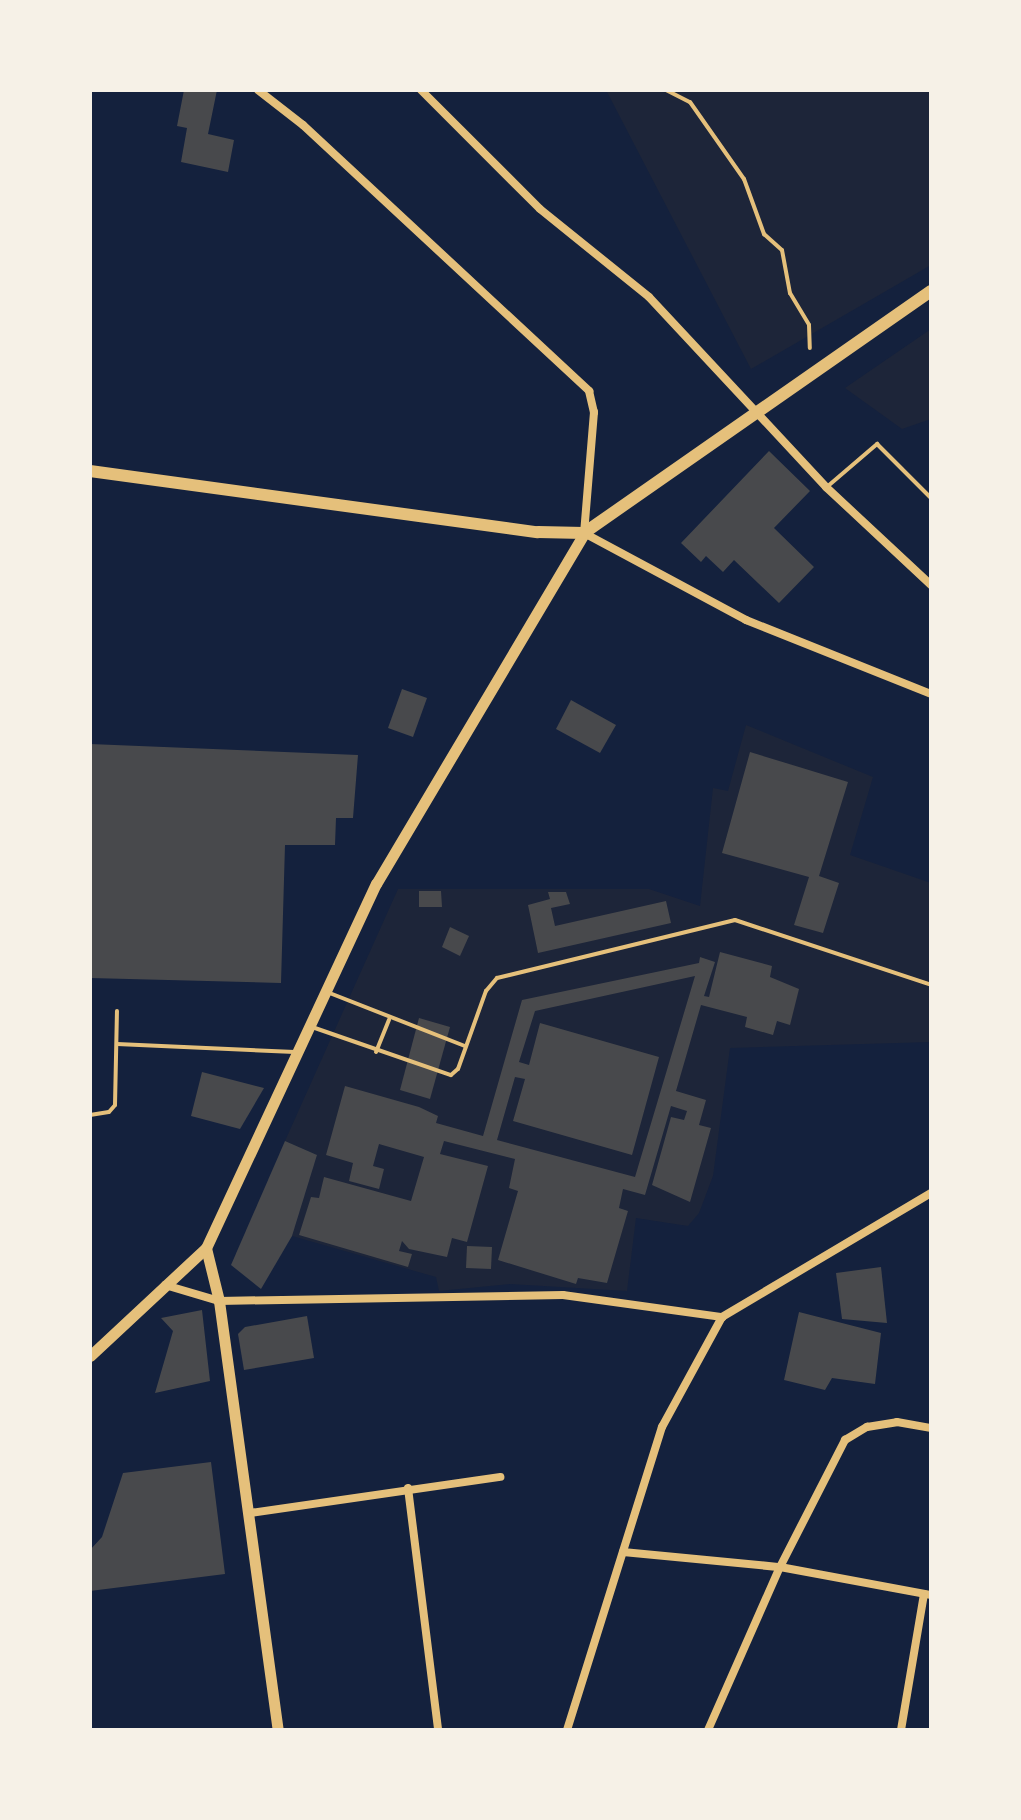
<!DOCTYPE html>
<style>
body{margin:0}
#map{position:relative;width:1021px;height:1820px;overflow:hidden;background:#14213d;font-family:"Source Sans 3",sans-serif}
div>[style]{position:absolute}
.green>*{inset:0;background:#1d2539}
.building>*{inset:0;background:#48494c}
.path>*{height:4px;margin:-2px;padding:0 2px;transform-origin:2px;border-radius:2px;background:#e5c07b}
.service>*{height:4px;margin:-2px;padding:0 2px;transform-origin:2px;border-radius:2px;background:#e5c07b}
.minor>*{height:8px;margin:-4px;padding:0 4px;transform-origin:4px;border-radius:4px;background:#e5c07b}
.tertiary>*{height:11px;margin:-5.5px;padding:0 5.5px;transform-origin:5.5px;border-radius:5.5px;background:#e5c07b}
.secondary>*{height:12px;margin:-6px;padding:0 6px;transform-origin:6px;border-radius:6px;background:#e5c07b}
span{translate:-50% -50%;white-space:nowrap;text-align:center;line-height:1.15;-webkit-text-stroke:8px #f6f1e7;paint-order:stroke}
.frame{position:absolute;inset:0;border:92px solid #f6f1e7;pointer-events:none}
</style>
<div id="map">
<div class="green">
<i style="clip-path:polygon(606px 90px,931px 90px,931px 265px,751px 369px)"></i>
<i style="clip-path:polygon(931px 329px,931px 419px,902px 429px,845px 388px)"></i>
<i style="clip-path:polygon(746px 725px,873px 777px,850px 855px,931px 883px,931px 1042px,730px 1048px,713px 1176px,699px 1213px,688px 1226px,636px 1218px,627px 1291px,510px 1284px,439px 1291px,436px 1277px,292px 1236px,317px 1155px,285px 1141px,398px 889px,649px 889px,700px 906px,713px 788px,728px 791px)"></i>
</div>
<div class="building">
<i style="clip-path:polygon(184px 90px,217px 90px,208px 134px,234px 140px,228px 172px,181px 162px,187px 128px,177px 126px)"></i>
<i style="clip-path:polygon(769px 451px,810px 491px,774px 528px,814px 567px,779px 603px,734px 560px,723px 572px,706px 556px,701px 562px,681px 543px)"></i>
<i style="clip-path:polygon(402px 689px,427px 698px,413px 737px,388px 728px)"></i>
<i style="clip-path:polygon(571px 700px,616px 725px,600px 753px,556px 729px)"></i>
<i style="clip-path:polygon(90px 744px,358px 755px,353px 818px,336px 818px,335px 845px,285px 845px,281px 983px,90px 978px)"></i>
<i style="clip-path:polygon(750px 752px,848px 782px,819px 876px,839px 883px,823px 933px,794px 925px,809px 877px,722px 853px)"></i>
<i style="clip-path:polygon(419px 891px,441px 891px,442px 907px,419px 907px)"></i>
<i style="clip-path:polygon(548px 892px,566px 892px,570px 904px,551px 908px,555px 926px,666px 901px,671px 923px,538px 953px,528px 905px,550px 899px)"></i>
<i style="clip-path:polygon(450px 927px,469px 936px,460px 956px,442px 947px)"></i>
<i style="clip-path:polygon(evenodd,720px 952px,772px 966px,770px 977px,799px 989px,790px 1025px,777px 1021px,773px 1035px,745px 1027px,747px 1017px,701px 1005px,676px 1091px,706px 1100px,699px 1125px,711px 1128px,690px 1202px,652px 1185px,671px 1117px,684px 1120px,687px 1111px,671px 1106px,645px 1195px,623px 1189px,619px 1208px,628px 1211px,607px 1283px,578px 1278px,576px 1284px,498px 1260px,518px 1191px,509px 1188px,515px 1159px,444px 1141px,440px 1154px,488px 1166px,467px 1242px,452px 1238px,447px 1257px,409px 1249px,402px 1241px,399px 1251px,412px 1254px,408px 1267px,299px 1235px,311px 1197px,319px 1198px,324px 1177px,411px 1201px,424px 1157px,379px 1144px,373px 1166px,384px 1169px,379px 1189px,349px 1181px,353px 1163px,326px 1155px,345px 1086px,419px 1107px,438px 1116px,436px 1123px,483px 1136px,522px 1000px,699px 963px,700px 957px,715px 962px,704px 996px,709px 997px,720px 952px,695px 976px,635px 1177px,497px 1140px,515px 1077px,525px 1079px,513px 1121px,632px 1155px,659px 1057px,540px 1023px,529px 1065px,519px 1062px,535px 1011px,695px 976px)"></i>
<i style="clip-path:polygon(419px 1018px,450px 1027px,430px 1099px,400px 1090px)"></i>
<i style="clip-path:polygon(202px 1072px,264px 1088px,240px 1129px,191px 1116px)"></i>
<i style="clip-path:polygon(285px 1141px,317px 1155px,292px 1236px,261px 1289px,231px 1265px)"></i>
<i style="clip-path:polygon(467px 1246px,492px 1247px,491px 1269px,466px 1268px)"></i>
<i style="clip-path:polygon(881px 1267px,887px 1323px,842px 1319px,836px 1273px)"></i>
<i style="clip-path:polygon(202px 1310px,210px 1381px,155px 1393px,173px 1331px,161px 1318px)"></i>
<i style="clip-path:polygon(799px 1312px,881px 1333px,875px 1384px,832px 1378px,825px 1390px,784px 1380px)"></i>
<i style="clip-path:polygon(307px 1316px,314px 1358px,244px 1370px,238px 1334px,245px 1327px)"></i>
<i style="clip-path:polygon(211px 1462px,225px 1574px,90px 1591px,90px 1550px,102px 1537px,123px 1473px)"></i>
</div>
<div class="path">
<i style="left:666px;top:90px;width:27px;rotate:27deg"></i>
<i style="left:690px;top:102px;width:94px;rotate:55deg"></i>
<i style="left:744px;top:179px;width:59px;rotate:70deg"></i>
<i style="left:764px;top:234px;width:24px;rotate:42deg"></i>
<i style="left:782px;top:250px;width:44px;rotate:79.5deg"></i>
<i style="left:790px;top:293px;width:37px;rotate:59deg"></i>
<i style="left:809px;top:325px;width:23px;rotate:88deg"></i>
</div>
<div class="service">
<i style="left:828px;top:486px;width:65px;rotate:-40.6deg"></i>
<i style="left:877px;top:444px;width:76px;rotate:45deg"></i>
<i style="left:327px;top:992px;width:148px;rotate:21.4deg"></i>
<i style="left:312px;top:1027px;width:147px;rotate:19.1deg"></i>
<i style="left:451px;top:1075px;width:9px;rotate:-41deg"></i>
<i style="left:458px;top:1069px;width:83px;rotate:-70.3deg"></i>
<i style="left:486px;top:991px;width:17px;rotate:-50deg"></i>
<i style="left:497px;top:978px;width:245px;rotate:-13.7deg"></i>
<i style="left:735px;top:920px;width:206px;rotate:18.3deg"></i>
<i style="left:117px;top:1044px;width:178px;rotate:2.6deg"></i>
<i style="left:376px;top:1052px;width:35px;rotate:-68deg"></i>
<i style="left:90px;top:1115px;width:19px;rotate:-9deg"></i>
<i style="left:109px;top:1112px;width:9px;rotate:-49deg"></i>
<i style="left:115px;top:1105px;width:94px;rotate:-88.8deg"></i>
</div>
<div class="minor">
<i style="left:258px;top:90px;width:57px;rotate:37.9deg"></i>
<i style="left:303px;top:125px;width:391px;rotate:42.9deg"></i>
<i style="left:589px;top:391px;width:22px;rotate:77deg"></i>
<i style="left:594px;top:412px;width:121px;rotate:94.7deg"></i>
<i style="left:584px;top:533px;width:184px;rotate:28.2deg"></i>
<i style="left:746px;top:620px;width:199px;rotate:21.8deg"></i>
<i style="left:421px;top:90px;width:168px;rotate:45deg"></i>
<i style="left:540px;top:209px;width:140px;rotate:38.9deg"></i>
<i style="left:649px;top:297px;width:260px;rotate:47deg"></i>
<i style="left:826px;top:487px;width:144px;rotate:43deg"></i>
<i style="left:165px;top:1285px;width:56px;rotate:16.5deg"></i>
<i style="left:219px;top:1301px;width:344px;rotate:-1deg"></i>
<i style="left:563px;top:1295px;width:161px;rotate:7.9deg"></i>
<i style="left:722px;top:1317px;width:243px;rotate:-30.7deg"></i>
<i style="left:408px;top:1488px;width:244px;rotate:82.9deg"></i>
<i style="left:250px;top:1513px;width:253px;rotate:-8.2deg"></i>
<i style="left:623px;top:1552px;width:158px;rotate:5.5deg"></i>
<i style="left:780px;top:1567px;width:154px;rotate:10.5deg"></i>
<i style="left:567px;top:1730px;width:318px;rotate:-72.6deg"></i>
<i style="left:662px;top:1427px;width:125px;rotate:-61.4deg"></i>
<i style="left:708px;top:1730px;width:178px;rotate:-66.2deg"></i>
<i style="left:780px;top:1567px;width:143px;rotate:-62.9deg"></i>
<i style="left:845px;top:1440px;width:26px;rotate:-31deg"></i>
<i style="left:867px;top:1427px;width:30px;rotate:-9deg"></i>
<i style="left:897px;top:1422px;width:35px;rotate:10deg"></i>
<i style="left:901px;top:1730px;width:138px;rotate:-80.4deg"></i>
</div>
<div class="tertiary">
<i style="left:206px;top:1248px;width:55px;rotate:76.2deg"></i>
<i style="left:219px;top:1301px;width:433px;rotate:82.2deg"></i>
<i style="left:90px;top:1356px;width:158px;rotate:-43deg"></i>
<i style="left:206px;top:1248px;width:402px;rotate:-65deg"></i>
<i style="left:376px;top:884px;width:408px;rotate:-59.3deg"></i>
</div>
<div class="secondary">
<i style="left:90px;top:471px;width:452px;rotate:7.8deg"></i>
<i style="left:538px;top:532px;width:46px;rotate:1.2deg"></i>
<i style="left:584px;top:533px;width:423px;rotate:-34.9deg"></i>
</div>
<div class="frame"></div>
</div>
